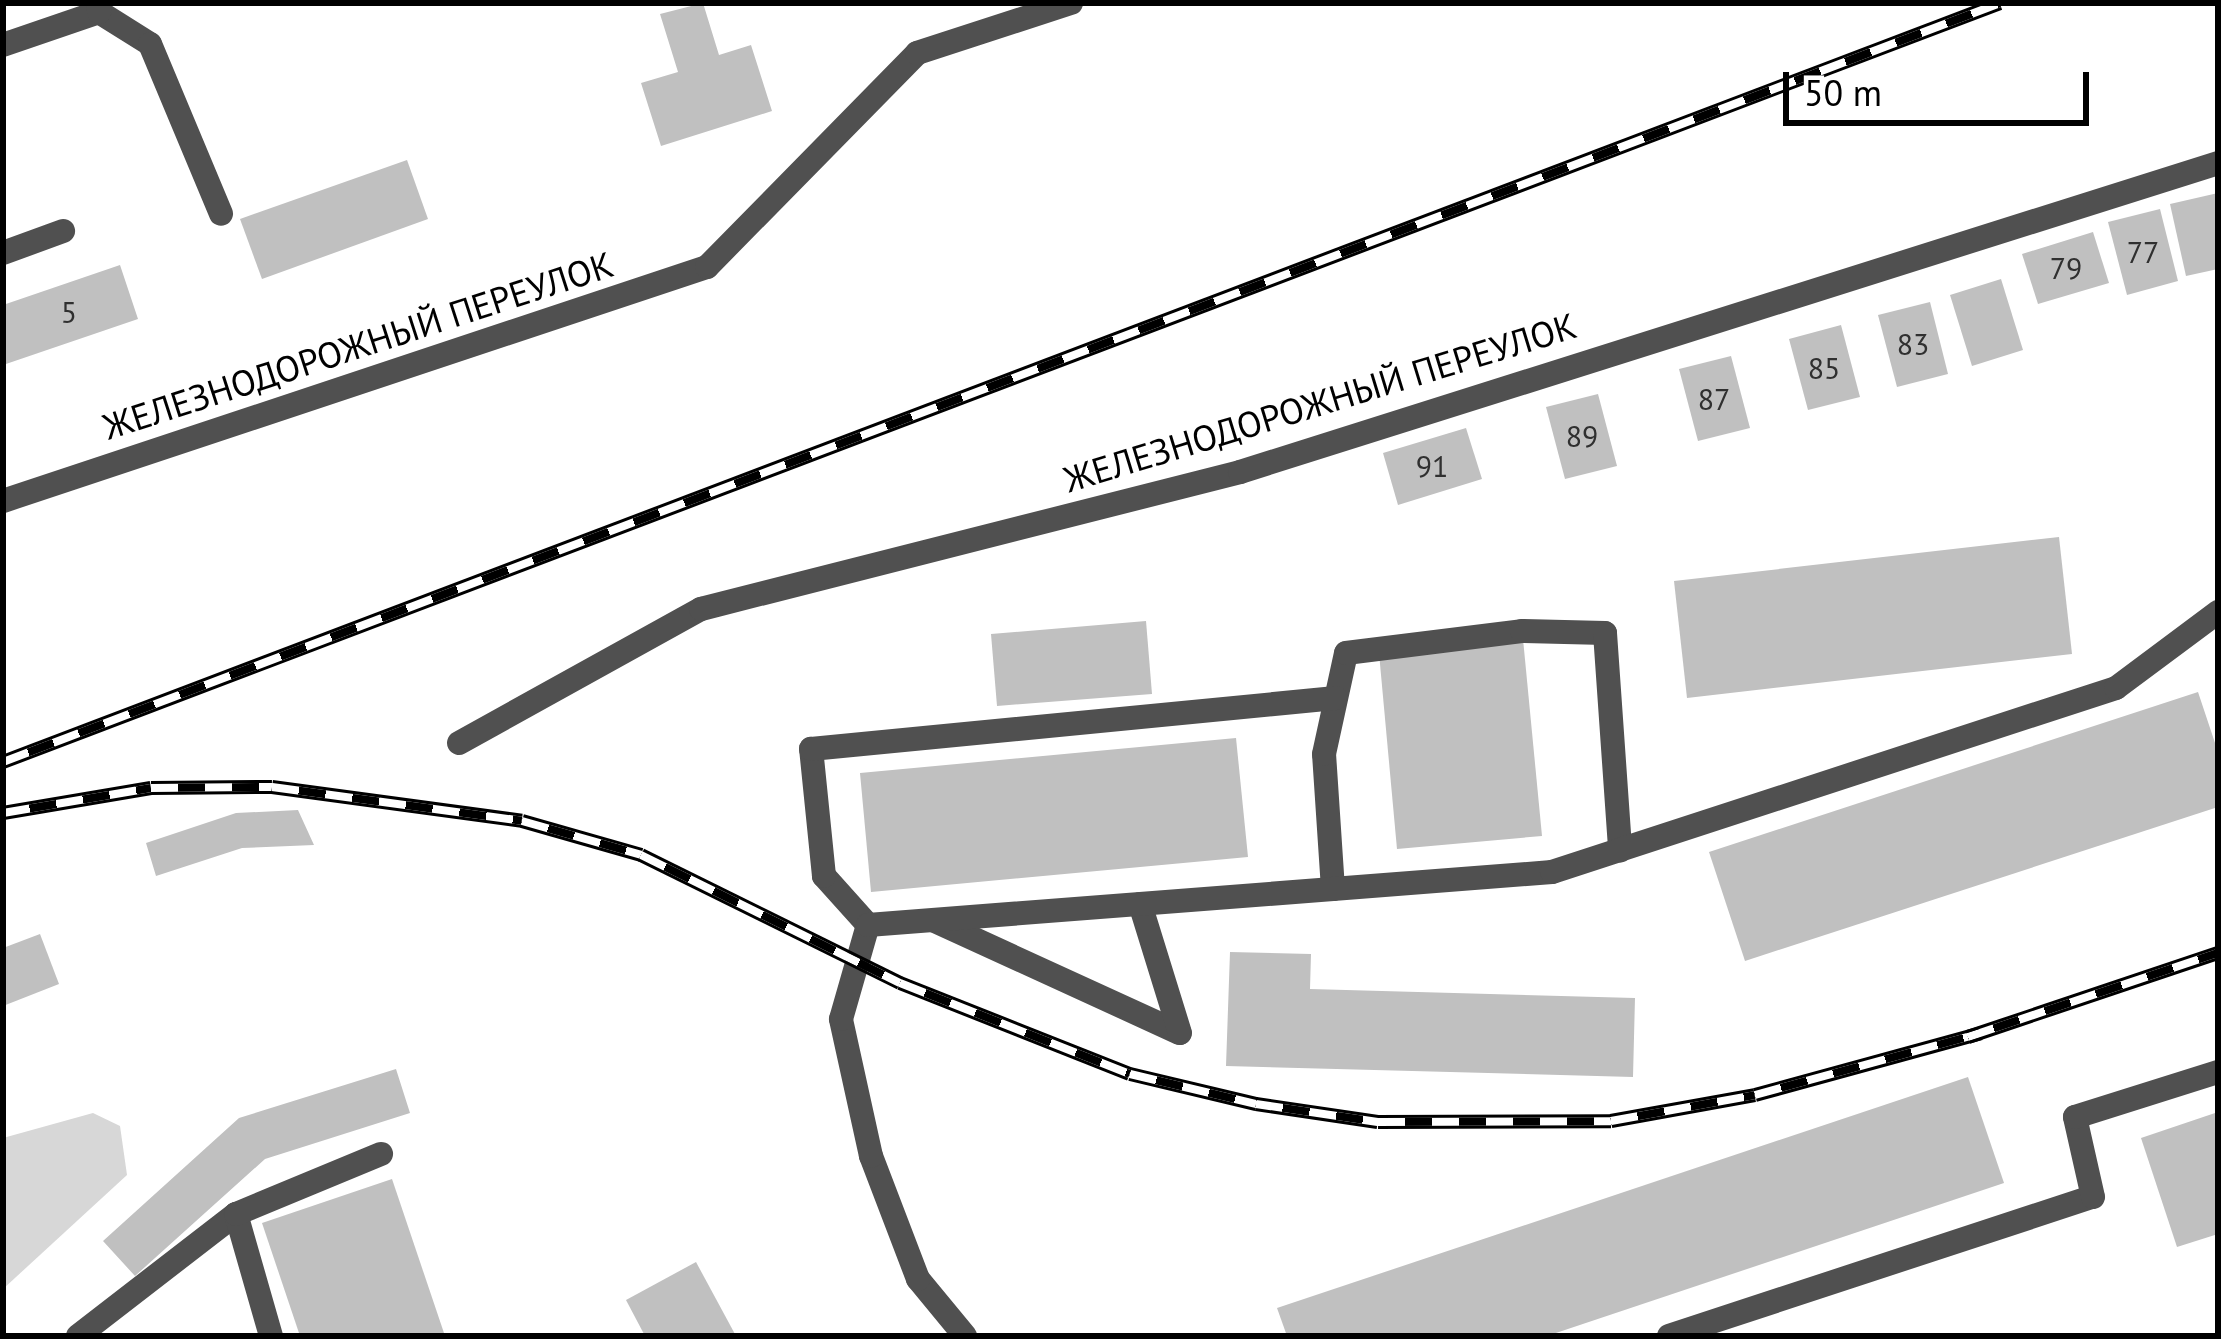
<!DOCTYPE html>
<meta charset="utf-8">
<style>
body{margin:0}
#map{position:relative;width:2221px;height:1339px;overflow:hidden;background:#fff;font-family:"PT Sans",sans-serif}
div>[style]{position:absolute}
.green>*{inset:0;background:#d7d7d7}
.building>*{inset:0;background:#c0c0c0}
.lane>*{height:24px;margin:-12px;padding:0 12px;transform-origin:12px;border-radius:12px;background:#505050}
.street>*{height:24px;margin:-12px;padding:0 12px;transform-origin:12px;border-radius:12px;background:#505050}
.rail>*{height:14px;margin-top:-7px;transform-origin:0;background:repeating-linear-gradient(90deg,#fff 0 27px,#000 0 54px);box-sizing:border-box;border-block:3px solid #000}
span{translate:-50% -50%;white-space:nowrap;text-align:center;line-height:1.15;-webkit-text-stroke:10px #fff;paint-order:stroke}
.number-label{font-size:30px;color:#303030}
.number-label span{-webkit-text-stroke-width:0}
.street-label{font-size:36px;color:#000}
.frame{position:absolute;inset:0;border:6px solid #000;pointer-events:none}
.scale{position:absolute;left:1783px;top:72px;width:306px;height:54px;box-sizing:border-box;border:6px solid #000;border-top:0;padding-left:15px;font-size:36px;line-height:42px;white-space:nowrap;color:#000;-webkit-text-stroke:9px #fff;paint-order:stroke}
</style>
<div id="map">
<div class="green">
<i style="clip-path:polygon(93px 1113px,120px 1126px,127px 1175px,3px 1289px,3px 1138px)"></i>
</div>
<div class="building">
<i style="clip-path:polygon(703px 3px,719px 55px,751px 45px,772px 111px,661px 146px,641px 83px,678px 72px,660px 14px)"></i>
<i style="clip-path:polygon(407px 160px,428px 219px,262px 279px,240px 219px)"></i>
<i style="clip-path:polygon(2218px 193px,2218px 269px,2186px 276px,2170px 204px)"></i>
<i style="clip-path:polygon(2160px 209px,2178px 281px,2127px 295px,2108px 222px)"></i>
<i style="clip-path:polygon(2093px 232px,2109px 283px,2038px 304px,2022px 254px)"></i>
<i style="clip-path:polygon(120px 265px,138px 319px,3px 365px,3px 305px)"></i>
<i style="clip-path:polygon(2001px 279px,2023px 350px,1972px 366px,1950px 295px)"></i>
<i style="clip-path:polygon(1930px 302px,1948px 374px,1897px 387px,1878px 315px)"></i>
<i style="clip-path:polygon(1841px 325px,1860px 397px,1808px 410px,1789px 339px)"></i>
<i style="clip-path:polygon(1731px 356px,1750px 428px,1698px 441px,1679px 369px)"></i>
<i style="clip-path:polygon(1598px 394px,1617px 466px,1565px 479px,1546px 407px)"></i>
<i style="clip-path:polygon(1466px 428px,1482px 479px,1398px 505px,1383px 453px)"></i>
<i style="clip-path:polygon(2059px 537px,2072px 654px,1687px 698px,1674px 581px)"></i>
<i style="clip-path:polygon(1146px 621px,1152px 694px,997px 706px,991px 634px)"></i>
<i style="clip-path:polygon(1523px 639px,1542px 836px,1397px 849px,1379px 653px)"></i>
<i style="clip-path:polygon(2198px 692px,2218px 752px,2218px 807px,1745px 961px,1709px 852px)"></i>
<i style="clip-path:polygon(1236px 738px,1248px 857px,871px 892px,860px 773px)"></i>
<i style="clip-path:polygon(298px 810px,314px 845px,242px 848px,156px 876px,146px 843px,236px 813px)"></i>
<i style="clip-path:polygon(40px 934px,59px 984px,3px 1006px,3px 948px)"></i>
<i style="clip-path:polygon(1230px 952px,1311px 954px,1310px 989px,1635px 998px,1633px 1077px,1226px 1066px)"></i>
<i style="clip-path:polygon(396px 1069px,410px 1113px,265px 1159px,135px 1276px,103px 1241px,239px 1118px)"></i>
<i style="clip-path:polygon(1968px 1077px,2004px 1183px,1547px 1336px,1287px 1336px,1277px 1308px)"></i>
<i style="clip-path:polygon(2218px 1112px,2218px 1234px,2177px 1247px,2141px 1138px)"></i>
<i style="clip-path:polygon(392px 1179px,445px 1336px,300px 1336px,262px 1223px)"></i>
<i style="clip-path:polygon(696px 1262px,736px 1336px,645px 1336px,626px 1300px)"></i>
</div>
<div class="lane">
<i style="left:99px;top:12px;width:60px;rotate:32.1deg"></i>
<i style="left:150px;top:44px;width:184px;rotate:67.3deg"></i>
<i style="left:3px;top:45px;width:102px;rotate:-19deg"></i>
<i style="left:99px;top:12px;width:9px;rotate:-96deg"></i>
<i style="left:3px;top:253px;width:64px;rotate:-20.1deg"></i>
<i style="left:3px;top:501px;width:742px;rotate:-18.39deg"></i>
<i style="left:707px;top:267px;width:300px;rotate:-45.5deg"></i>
<i style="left:917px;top:53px;width:162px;rotate:-18deg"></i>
<i style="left:1333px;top:889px;width:135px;rotate:-93.8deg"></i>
<i style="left:1324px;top:754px;width:103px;rotate:-77.7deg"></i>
<i style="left:1346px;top:653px;width:177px;rotate:-7.1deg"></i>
<i style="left:1522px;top:631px;width:83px;rotate:1.4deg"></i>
<i style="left:1605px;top:633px;width:218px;rotate:86deg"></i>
<i style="left:935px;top:921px;width:269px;rotate:24.6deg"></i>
<i style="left:1180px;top:1033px;width:135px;rotate:-107.2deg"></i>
<i style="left:868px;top:925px;width:66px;rotate:-131.9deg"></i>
<i style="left:824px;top:876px;width:128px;rotate:-95.8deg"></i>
<i style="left:811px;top:749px;width:527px;rotate:-5.55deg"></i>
<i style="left:78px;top:1336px;width:200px;rotate:-37.7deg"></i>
<i style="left:271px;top:1336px;width:127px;rotate:-106deg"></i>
<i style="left:236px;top:1214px;width:157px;rotate:-22.5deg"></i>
<i style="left:965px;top:1336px;width:74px;rotate:-129.5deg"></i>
<i style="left:918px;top:1279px;width:132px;rotate:-110.9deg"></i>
<i style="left:871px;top:1156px;width:140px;rotate:-102.4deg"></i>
<i style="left:841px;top:1019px;width:98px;rotate:-74deg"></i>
<i style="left:868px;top:925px;width:686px;rotate:-4.43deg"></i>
<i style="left:1552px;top:872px;width:593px;rotate:-18.07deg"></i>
<i style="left:2116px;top:688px;width:127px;rotate:-36.7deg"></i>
<i style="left:1669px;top:1336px;width:446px;rotate:-18.2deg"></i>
<i style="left:2093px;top:1197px;width:82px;rotate:-102.7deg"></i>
<i style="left:2075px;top:1117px;width:150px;rotate:-17.5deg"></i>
</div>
<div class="street">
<i style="left:459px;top:743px;width:277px;rotate:-29deg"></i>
<i style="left:701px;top:609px;width:556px;rotate:-14.26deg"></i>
<i style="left:1240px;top:472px;width:1026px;rotate:-17.53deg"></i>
</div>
<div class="rail">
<i style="left:3px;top:762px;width:2136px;rotate:-20.81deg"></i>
<i style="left:3px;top:813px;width:150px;rotate:-9.6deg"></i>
<i style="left:151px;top:788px;width:121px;rotate:-0.5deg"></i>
<i style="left:272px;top:787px;width:252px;rotate:7.7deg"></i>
<i style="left:522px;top:821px;width:124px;rotate:15.9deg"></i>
<i style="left:641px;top:855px;width:289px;rotate:26.3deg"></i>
<i style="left:900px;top:983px;width:247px;rotate:21.6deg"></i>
<i style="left:1130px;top:1074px;width:130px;rotate:13.4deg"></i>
<i style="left:1256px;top:1104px;width:123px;rotate:8.4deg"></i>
<i style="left:1378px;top:1122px;width:233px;rotate:-0.2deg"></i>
<i style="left:1611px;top:1121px;width:146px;rotate:-10.2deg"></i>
<i style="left:1755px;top:1095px;width:234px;rotate:-15.3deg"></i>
<i style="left:1968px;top:1037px;width:264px;rotate:-18.6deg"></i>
</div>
<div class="number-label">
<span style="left:2143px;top:252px">77</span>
<span style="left:2066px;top:268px">79</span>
<span style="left:69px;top:312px">5</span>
<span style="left:1913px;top:344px">83</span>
<span style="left:1824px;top:368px">85</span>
<span style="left:1714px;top:399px">87</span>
<span style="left:1582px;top:436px">89</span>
<span style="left:1432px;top:466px">91</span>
</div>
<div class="street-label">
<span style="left:358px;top:345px;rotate:-18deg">ЖЕЛЕЗНОДОРОЖНЫЙ ПЕРЕУЛОК</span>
<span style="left:1320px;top:402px;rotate:-17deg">ЖЕЛЕЗНОДОРОЖНЫЙ ПЕРЕУЛОК</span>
</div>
<div class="frame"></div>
<div class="scale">50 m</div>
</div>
